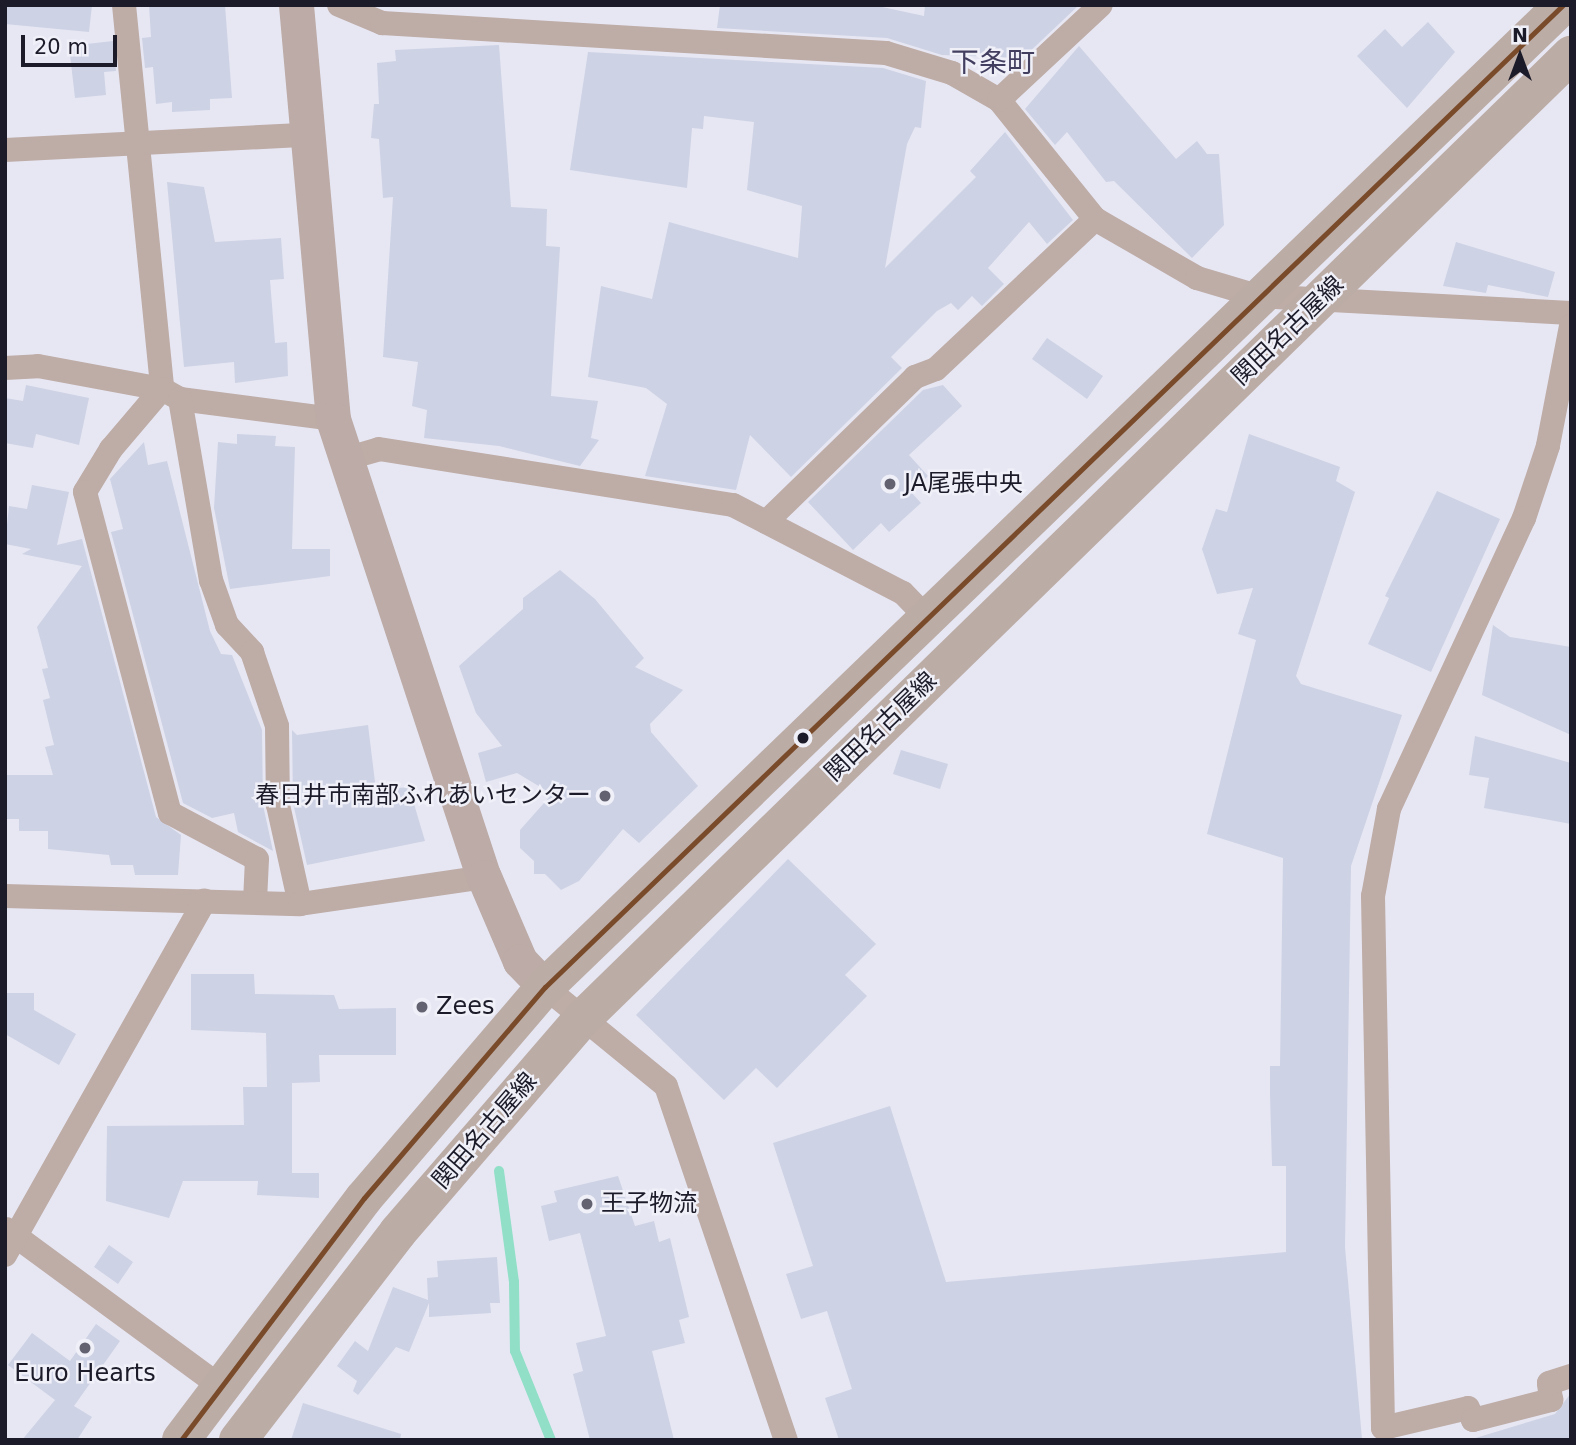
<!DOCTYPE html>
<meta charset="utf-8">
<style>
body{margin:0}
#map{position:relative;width:1576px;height:1445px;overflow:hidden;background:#e7e7f4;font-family:"DejaVu Sans","Noto Sans JP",sans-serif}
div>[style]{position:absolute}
.stream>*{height:10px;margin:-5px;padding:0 5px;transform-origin:5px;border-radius:5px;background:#90dfc6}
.building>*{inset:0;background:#cdd2e4}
.street>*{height:24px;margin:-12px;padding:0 12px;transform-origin:12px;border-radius:12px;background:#beaca6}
.secondary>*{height:35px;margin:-17.5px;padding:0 17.5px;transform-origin:17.5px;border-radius:17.5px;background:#bcaba6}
.primary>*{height:38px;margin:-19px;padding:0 19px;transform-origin:19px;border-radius:19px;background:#bcaca6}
.bus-1>*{height:5px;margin:-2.5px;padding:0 2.5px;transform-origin:2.5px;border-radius:2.5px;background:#7a4b2a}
.dots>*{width:19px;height:19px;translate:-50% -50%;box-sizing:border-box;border:4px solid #f0f0f9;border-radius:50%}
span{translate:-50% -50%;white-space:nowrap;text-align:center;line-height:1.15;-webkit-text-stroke:5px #f0f0f9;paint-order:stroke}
.street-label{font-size:24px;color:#1c1b29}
.poi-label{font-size:24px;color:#1c1b29}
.left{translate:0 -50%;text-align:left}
.right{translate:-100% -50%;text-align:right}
.quarter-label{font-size:28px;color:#413e60}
.frame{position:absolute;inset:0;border:7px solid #1c1b29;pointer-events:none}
.north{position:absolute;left:1485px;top:21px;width:70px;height:70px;-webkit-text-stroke:5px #f0f0f9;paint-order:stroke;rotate:0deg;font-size:19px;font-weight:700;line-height:28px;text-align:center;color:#1c1b29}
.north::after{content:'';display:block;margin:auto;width:24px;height:32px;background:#1c1b29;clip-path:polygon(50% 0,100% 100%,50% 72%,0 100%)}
.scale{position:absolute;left:21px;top:35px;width:96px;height:32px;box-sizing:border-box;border:4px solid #1c1b29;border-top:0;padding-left:9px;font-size:21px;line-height:24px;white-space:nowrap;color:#1c1b29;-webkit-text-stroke:5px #f0f0f9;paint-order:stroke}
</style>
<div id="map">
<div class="stream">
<i style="left:499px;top:1171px;width:112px;rotate:82.3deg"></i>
<i style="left:514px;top:1282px;width:69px;rotate:89.2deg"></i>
<i style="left:515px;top:1351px;width:96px;rotate:68deg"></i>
</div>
<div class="building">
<i style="clip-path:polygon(5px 5px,92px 5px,89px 32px,5px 24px)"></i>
<i style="clip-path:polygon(149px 5px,225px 5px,232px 98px,210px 99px,210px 110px,172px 112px,172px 102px,156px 104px,153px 67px,145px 68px,142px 38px,151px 37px)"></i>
<i style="clip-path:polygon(720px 5px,873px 5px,924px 16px,925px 5px,1079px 5px,1023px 58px,942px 55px,887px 38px,717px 28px)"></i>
<i style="clip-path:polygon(1428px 22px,1455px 52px,1407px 108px,1357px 56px,1385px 29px,1402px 47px)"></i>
<i style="clip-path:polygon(113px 41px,116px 71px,104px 72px,106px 95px,75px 98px,69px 46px)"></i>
<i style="clip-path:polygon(499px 45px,511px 207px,547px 209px,546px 246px,560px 247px,551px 396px,598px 401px,591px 438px,599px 440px,580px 466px,499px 446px,424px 438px,427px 410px,412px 406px,418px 362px,383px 357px,393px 197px,383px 198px,379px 139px,371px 138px,374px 104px,379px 104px,377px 63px,396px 61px,395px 50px)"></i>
<i style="clip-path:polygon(1079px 46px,1176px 159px,1197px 141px,1207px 154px,1219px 154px,1224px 225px,1192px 258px,1114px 181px,1106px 182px,1067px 132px,1055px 145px,1025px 109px)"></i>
<i style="clip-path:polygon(588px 52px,883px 68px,926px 81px,921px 128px,915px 127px,907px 144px,885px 268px,976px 177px,970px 171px,1005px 132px,1073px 220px,1047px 244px,1029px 222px,988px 268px,1004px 284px,982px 306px,972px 296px,958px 310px,951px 303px,937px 311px,891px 357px,902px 368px,791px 477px,750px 435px,736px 490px,645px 476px,667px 404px,646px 388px,588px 377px,601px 286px,652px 299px,669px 222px,798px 258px,802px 206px,747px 190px,754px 122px,704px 116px,703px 129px,692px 128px,687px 188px,570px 170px)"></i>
<i style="clip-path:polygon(167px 182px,204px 187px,215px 242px,281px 238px,284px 279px,270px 280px,275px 343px,287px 342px,288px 376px,235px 383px,234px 362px,184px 367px)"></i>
<i style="clip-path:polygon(1456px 242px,1555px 272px,1548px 297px,1488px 285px,1486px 293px,1443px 286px)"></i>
<i style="clip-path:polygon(1047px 338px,1103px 376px,1087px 399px,1032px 359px)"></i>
<i style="clip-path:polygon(26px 385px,89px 398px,79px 445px,36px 434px,33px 448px,5px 443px,5px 398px,23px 401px)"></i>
<i style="clip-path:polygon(943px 385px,962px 406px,909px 455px,928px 476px,911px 492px,921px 503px,889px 532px,881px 523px,853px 550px,808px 502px,923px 390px)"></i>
<i style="clip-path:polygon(237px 434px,276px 436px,275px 446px,295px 447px,292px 549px,330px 549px,330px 576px,230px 589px,214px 508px,218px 442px,237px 444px)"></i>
<i style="clip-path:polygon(1249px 434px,1340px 467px,1336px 481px,1355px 492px,1296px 676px,1301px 684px,1402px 715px,1351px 866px,1345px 1247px,1362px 1439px,839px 1440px,825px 1398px,852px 1389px,827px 1311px,801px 1319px,786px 1274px,813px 1266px,773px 1143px,890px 1106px,946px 1282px,1286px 1252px,1286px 1166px,1272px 1166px,1270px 1095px,1270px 1066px,1280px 1066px,1283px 858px,1207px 834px,1256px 640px,1238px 634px,1253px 588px,1217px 594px,1202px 549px,1216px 509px,1227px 512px)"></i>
<i style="clip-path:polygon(144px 442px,148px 465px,167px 461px,210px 631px,221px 654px,232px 655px,262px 730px,263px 805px,273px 851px,238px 832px,234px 813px,212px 818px,183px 803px,111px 532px,123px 529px,110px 479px)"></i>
<i style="clip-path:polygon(32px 485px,69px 492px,57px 545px,82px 539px,156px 817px,181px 835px,178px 875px,135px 875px,133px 865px,111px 865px,109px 855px,48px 849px,48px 831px,19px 831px,19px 819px,5px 819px,5px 775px,53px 775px,45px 747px,54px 745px,43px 700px,50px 698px,42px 669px,48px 668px,37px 627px,82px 566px,22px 554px,31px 549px,5px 544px,9px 506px,27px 509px)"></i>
<i style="clip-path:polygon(1437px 491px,1500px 519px,1431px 672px,1368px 644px,1389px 598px,1385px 596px)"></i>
<i style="clip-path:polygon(560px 570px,595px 599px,644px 658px,635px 667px,683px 690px,650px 724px,651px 732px,698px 786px,639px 843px,623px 829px,579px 881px,561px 890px,545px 874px,534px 874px,534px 861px,520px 848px,520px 830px,552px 794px,517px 773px,486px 782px,478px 753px,502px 746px,476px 713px,459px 666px,523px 609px,523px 598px)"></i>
<i style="clip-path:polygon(1493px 625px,1510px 637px,1571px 647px,1571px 735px,1482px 695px)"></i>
<i style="clip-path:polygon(368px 725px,376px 790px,409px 787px,425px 841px,307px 865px,293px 803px,292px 730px,297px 735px)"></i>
<i style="clip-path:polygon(1475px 736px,1571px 763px,1571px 824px,1484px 808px,1489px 778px,1469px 775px)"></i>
<i style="clip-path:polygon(901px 750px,948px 764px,940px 789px,893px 774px)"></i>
<i style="clip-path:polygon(788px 859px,876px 944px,845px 975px,867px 996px,777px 1088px,756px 1068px,724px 1100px,636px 1015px)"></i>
<i style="clip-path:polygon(191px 974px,254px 974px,255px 994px,334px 995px,339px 1009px,396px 1008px,396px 1055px,319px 1055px,320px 1082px,292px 1083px,292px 1173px,319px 1173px,319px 1198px,257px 1195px,258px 1181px,183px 1181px,169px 1218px,106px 1201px,107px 1126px,244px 1125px,243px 1087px,267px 1087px,266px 1033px,191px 1030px)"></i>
<i style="clip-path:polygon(5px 993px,34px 993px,34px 1010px,76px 1034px,59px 1065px,5px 1034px)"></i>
<i style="clip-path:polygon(618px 1176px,635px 1226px,654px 1221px,659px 1242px,670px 1238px,689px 1317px,679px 1320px,685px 1343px,652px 1351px,674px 1440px,590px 1440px,573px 1374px,583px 1371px,576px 1343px,606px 1336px,580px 1233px,549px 1241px,541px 1206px,557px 1202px,554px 1191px)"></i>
<i style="clip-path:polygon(109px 1245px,133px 1262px,118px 1284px,94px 1267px)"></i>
<i style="clip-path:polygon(497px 1257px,500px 1303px,490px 1303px,491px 1313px,429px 1317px,429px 1303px,409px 1352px,396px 1347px,358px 1395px,353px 1391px,357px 1381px,337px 1366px,355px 1341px,368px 1351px,393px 1287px,428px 1300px,427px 1278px,438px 1277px,437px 1261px)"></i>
<i style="clip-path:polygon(96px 1324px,120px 1341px,74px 1406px,92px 1417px,77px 1440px,22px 1440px,55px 1400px,8px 1365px,32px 1333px,70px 1361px)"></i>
<i style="clip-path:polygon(1571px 1393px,1571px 1440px,1469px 1440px,1555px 1414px)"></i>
<i style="clip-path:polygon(303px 1403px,401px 1434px,400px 1440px,291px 1440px)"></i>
</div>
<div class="street">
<i style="left:124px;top:5px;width:386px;rotate:84.3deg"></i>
<i style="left:162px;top:389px;width:79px;rotate:130.4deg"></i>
<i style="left:111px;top:449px;width:50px;rotate:121.2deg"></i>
<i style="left:85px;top:492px;width:332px;rotate:75.2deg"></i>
<i style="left:170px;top:813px;width:98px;rotate:27.9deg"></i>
<i style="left:257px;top:859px;width:43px;rotate:92.7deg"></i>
<i style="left:339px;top:5px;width:47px;rotate:22.7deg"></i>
<i style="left:382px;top:23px;width:505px;rotate:3.41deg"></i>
<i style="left:886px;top:53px;width:69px;rotate:16.9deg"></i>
<i style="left:952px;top:73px;width:54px;rotate:29.9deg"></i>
<i style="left:999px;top:100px;width:153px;rotate:51.1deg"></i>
<i style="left:1095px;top:219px;width:118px;rotate:30deg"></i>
<i style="left:1197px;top:278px;width:63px;rotate:16.7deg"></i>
<i style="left:1257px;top:296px;width:314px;rotate:3.1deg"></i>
<i style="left:999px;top:100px;width:139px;rotate:-43deg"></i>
<i style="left:5px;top:150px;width:301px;rotate:-2.9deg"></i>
<i style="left:1571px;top:326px;width:122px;rotate:100.9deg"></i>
<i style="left:1548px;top:446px;width:76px;rotate:108.4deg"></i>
<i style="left:1524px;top:518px;width:321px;rotate:114.9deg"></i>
<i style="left:1389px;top:809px;width:88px;rotate:100.4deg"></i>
<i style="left:1373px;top:896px;width:532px;rotate:88.92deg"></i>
<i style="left:1383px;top:1428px;width:87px;rotate:-13.2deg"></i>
<i style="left:1468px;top:1408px;width:13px;rotate:67deg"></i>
<i style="left:1473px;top:1420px;width:81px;rotate:-14.4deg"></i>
<i style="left:1551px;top:1400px;width:17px;rotate:-97deg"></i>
<i style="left:1549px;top:1383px;width:23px;rotate:-18deg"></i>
<i style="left:5px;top:368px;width:33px;rotate:-3deg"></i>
<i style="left:38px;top:366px;width:126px;rotate:10.5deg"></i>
<i style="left:162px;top:389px;width:21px;rotate:29deg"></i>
<i style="left:180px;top:399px;width:154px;rotate:7.4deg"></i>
<i style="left:180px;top:399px;width:184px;rotate:80.3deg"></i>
<i style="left:211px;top:580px;width:48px;rotate:70.4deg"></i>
<i style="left:227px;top:625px;width:37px;rotate:47deg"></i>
<i style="left:252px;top:652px;width:78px;rotate:71.3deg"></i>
<i style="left:277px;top:726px;width:79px;rotate:89.3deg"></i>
<i style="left:278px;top:805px;width:101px;rotate:77.5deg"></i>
<i style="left:345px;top:459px;width:35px;rotate:-16deg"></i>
<i style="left:379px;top:449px;width:358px;rotate:9deg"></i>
<i style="left:733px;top:505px;width:191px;rotate:27.4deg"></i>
<i style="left:903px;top:593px;width:35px;rotate:46deg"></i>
<i style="left:766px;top:522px;width:208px;rotate:-44.2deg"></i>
<i style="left:915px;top:377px;width:22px;rotate:-21deg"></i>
<i style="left:936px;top:369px;width:219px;rotate:-43.3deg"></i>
<i style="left:5px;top:896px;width:295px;rotate:1.6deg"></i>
<i style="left:300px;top:904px;width:186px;rotate:-8.3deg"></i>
<i style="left:545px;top:987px;width:156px;rotate:39.3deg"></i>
<i style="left:666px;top:1086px;width:374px;rotate:71.3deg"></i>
<i style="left:6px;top:1229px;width:265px;rotate:36.3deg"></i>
<i style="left:5px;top:1255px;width:407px;rotate:-60.6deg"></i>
</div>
<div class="secondary">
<i style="left:296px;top:5px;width:416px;rotate:84.9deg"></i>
<i style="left:333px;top:419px;width:482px;rotate:71.8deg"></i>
<i style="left:484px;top:877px;width:91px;rotate:66.8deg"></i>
<i style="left:520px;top:961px;width:36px;rotate:46deg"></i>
</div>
<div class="primary">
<i style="left:181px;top:1440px;width:303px;rotate:-52.9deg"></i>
<i style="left:364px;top:1198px;width:278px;rotate:-49.4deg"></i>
<i style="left:545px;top:987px;width:1414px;rotate:-43.97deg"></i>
<i style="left:238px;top:1440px;width:262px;rotate:-52.4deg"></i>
<i style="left:398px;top:1232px;width:283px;rotate:-49.2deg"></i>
<i style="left:583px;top:1018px;width:1380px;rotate:-44.27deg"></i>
</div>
<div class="bus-1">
<i style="left:181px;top:1440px;width:303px;rotate:-52.9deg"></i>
<i style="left:364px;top:1198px;width:278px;rotate:-49.4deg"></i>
<i style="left:545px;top:987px;width:1414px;rotate:-43.97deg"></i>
</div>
<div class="dots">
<i style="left:890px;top:484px;background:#636270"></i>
<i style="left:803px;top:738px;background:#1c1b29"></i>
<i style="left:605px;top:796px;background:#636270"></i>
<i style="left:422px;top:1007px;background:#636270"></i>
<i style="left:587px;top:1204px;background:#636270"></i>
<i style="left:85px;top:1348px;background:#636270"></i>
</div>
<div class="street-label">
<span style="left:1288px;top:331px;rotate:-44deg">関田名古屋線</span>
<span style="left:881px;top:727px;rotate:-44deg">関田名古屋線</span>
<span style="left:485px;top:1131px;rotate:-49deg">関田名古屋線</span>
</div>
<div class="poi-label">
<span class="left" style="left:904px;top:484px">JA尾張中央</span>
<span class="right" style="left:591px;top:796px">春日井市南部ふれあいセンター</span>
<span class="left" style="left:436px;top:1007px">Zees</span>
<span class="left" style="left:601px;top:1204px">王子物流</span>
<span style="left:85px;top:1374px">Euro Hearts</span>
</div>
<div class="quarter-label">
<span style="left:993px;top:63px">下条町</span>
</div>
<div class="frame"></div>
<div class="north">N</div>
<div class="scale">20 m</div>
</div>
